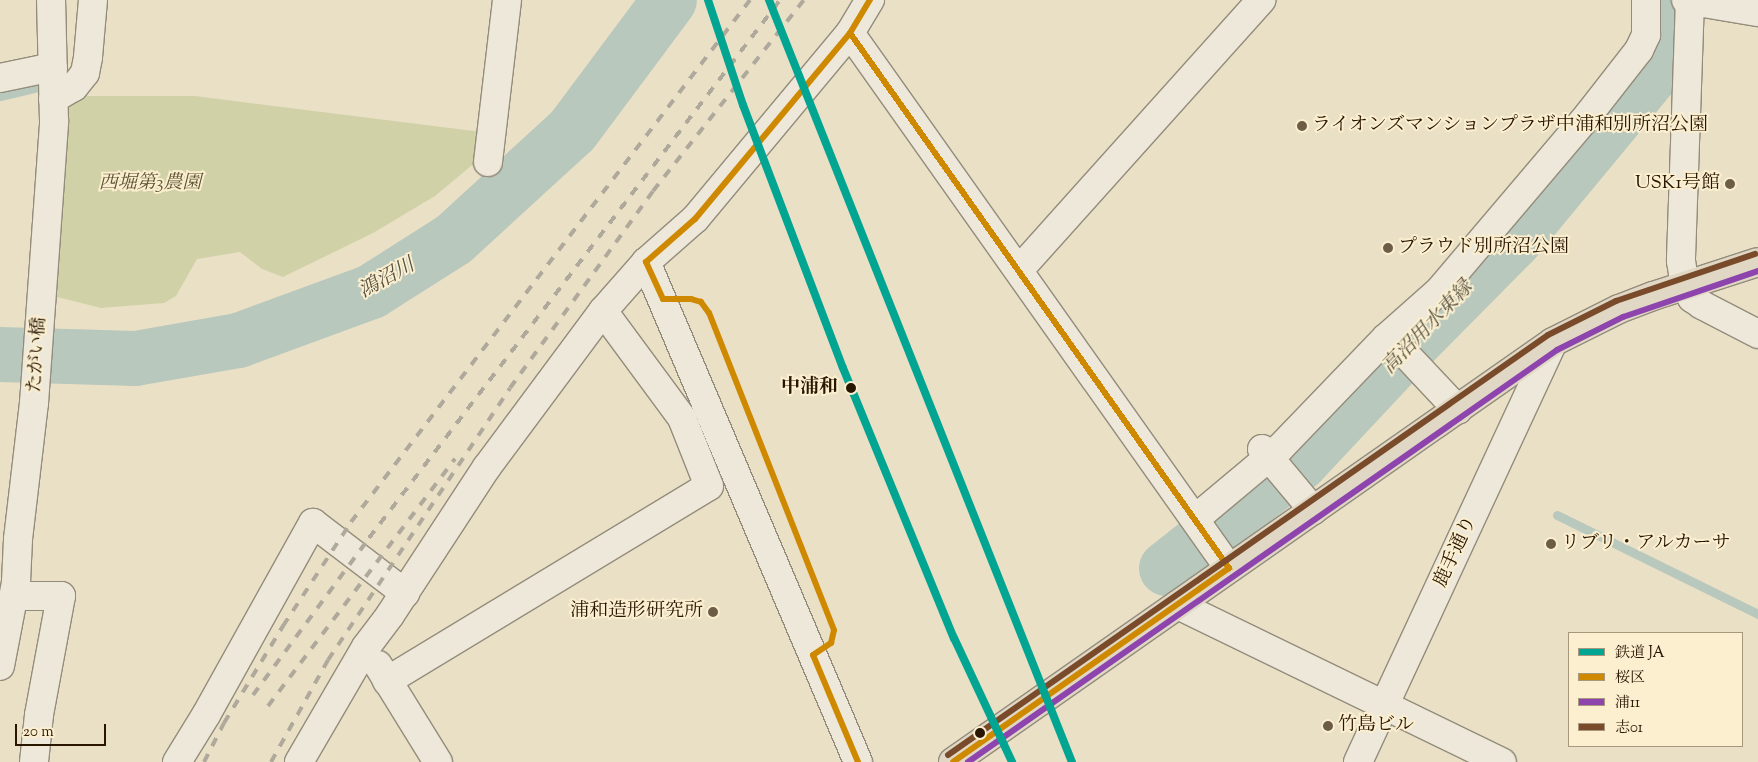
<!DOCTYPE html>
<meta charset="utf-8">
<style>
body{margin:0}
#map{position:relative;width:1758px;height:762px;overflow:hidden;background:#eae0c6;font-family:"Sorts Mill Goudy","Noto Serif JP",serif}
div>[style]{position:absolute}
.green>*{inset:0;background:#d1d1a8}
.stream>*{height:9px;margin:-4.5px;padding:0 4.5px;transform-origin:4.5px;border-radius:4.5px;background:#b8c8bd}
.river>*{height:55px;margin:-27.5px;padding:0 27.5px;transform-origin:27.5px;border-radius:27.5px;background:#b8c8bd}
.roads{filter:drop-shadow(1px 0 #948c7b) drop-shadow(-1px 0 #948c7b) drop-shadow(0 1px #948c7b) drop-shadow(0 -1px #948c7b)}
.minor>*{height:28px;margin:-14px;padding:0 14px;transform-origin:14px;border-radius:14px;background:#ede8da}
.major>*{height:28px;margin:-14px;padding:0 14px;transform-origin:14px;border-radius:14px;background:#e0d8c5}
.rail>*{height:4px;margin-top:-2px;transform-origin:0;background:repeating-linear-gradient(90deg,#afa99c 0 9px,transparent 0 18px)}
.bus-1>*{height:6px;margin:-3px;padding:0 3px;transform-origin:3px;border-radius:3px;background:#ce8900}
.bus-2>*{height:6px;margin:-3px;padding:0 3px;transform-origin:3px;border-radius:3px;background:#8e44ad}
.bus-3>*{height:6px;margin:-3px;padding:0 3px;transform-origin:3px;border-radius:3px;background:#7a4b2a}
.rail-1>*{height:8px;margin:-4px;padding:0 4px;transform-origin:4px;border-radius:4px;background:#02a492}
.dots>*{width:14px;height:14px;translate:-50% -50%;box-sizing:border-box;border:2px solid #fbefd0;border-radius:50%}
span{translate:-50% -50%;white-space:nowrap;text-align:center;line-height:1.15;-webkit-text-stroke:4px #fbefd0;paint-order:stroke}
.poi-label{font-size:19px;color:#291601}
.left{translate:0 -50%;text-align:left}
.right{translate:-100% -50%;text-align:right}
.park-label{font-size:19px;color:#5d5333;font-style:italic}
.street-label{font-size:19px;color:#291601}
.stop-label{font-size:19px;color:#291601;font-weight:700}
.water-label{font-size:20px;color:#545041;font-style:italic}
.legend{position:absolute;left:1568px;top:632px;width:175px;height:115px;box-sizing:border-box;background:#fbefd0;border:1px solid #a7987d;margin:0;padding:6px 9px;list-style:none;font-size:15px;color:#291601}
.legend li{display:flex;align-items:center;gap:10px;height:25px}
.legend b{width:25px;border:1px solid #a7987d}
.scale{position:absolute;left:15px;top:724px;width:91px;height:22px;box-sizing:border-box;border:2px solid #291601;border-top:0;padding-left:6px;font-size:15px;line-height:18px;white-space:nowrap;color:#291601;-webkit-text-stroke:4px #fbefd0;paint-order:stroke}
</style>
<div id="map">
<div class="green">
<i style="clip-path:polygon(84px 96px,195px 96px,482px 132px,477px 161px,435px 196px,373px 233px,283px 277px,262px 269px,240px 252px,197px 259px,176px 296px,164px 303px,101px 308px,49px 295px,62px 106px)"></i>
</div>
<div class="stream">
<i style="left:0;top:96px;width:52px;rotate:-13.2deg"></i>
<i style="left:1557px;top:515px;width:224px;rotate:26.2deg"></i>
</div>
<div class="river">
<i style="left:0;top:354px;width:135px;rotate:1.7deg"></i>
<i style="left:135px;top:358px;width:105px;rotate:-9.9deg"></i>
<i style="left:238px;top:340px;width:142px;rotate:-20.2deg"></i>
<i style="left:371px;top:291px;width:97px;rotate:-32.4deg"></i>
<i style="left:453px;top:239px;width:161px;rotate:-42.5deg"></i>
<i style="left:572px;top:130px;width:162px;rotate:-53.3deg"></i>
<i style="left:1166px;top:568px;width:171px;rotate:-38.3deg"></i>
<i style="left:1300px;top:462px;width:146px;rotate:-46.9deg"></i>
<i style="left:1400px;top:355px;width:161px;rotate:-45.3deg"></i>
<i style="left:1513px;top:241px;width:226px;rotate:-50.4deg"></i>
<i style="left:1657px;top:67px;width:22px;rotate:-66deg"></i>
<i style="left:1666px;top:47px;width:47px;rotate:-88.8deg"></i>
</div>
<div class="roads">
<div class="minor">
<i style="left:1686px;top:0;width:73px;rotate:9.5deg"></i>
<i style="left:1690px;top:0;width:261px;rotate:92deg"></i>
<i style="left:1681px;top:261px;width:24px;rotate:81deg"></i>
<i style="left:1685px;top:285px;width:15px;rotate:62deg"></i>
<i style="left:1692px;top:298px;width:12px;rotate:35deg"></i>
<i style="left:1702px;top:305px;width:63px;rotate:27.4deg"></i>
<i style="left:850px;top:33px;width:656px;rotate:54.69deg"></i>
<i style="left:0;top:78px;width:54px;rotate:-11.7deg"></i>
<i style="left:53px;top:99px;width:24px;rotate:-30deg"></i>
<i style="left:74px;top:87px;width:18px;rotate:-52deg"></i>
<i style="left:85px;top:73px;width:16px;rotate:-79deg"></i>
<i style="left:88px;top:57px;width:57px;rotate:-85deg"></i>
<i style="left:488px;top:162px;width:163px;rotate:-83.3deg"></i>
<i style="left:646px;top:262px;width:543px;rotate:67.02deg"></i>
<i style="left:1019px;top:270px;width:363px;rotate:-48.1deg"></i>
<i style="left:1386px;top:338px;width:13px;rotate:32deg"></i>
<i style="left:1397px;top:345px;width:89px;rotate:46.8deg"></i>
<i style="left:1262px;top:449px;width:80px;rotate:50.1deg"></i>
<i style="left:1195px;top:519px;width:111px;rotate:-39.9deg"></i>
<i style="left:1280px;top:448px;width:153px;rotate:-46.1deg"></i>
<i style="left:1386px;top:338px;width:72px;rotate:-41.6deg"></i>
<i style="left:1440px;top:290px;width:231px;rotate:-49.7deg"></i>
<i style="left:1589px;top:114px;width:81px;rotate:-52deg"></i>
<i style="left:1639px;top:50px;width:17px;rotate:-65deg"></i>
<i style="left:1646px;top:35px;width:35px;rotate:-90deg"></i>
<i style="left:14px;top:596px;width:47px"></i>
<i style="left:61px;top:596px;width:121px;rotate:100.5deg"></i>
<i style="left:39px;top:715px;width:47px;rotate:96.1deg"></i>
<i style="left:1178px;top:605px;width:360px;rotate:25.9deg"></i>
<i style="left:378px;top:665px;width:114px;rotate:58.3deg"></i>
<i style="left:0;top:666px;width:86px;rotate:-79.2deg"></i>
<i style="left:16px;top:582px;width:43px;rotate:-87.3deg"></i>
<i style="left:18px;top:539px;width:137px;rotate:-83.3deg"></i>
<i style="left:34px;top:403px;width:283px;rotate:-85.9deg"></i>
<i style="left:54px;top:121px;width:121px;rotate:-91.4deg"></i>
<i style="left:387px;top:681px;width:376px;rotate:-31.2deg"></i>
<i style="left:709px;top:486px;width:73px;rotate:-111.7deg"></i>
<i style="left:682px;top:418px;width:133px;rotate:-126.4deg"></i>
<i style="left:177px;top:762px;width:55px;rotate:-58.3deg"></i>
<i style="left:206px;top:715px;width:220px;rotate:-60.9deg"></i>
<i style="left:313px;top:523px;width:116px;rotate:37.3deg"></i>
<i style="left:299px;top:762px;width:133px;rotate:-59.8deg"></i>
<i style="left:366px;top:647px;width:40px;rotate:-53deg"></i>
<i style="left:390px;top:615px;width:177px;rotate:-56.8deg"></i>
<i style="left:487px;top:467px;width:194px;rotate:-53.4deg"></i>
<i style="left:603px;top:311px;width:65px;rotate:-48.7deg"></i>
<i style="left:646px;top:262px;width:65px;rotate:-41.3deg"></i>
<i style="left:695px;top:219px;width:242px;rotate:-50.2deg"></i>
<i style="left:850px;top:33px;width:39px;rotate:-59deg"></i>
<i style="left:1358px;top:762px;width:463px;rotate:-65.1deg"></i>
</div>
<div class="major">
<i style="left:953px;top:762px;width:732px;rotate:-34.99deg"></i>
<i style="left:1553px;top:342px;width:74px;rotate:-26.6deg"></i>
<i style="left:1619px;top:309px;width:36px;rotate:-21deg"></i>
<i style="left:1653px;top:296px;width:110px;rotate:-17.9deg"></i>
</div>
</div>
<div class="rail">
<i style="left:253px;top:695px;width:195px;rotate:-53.5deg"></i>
<i style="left:369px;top:538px;width:677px;rotate:-52.62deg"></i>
<i style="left:268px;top:706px;width:310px;rotate:-52.9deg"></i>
<i style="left:204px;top:762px;width:44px;rotate:-62.9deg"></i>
<i style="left:224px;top:723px;width:114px;rotate:-58.7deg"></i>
<i style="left:283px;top:626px;width:124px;rotate:-56.8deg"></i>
<i style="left:351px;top:522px;width:657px;rotate:-52.61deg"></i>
<i style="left:271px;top:762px;width:117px;rotate:-60.8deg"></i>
<i style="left:328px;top:660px;width:327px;rotate:-56.2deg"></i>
<i style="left:510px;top:388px;width:243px;rotate:-54deg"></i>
<i style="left:653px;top:191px;width:243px;rotate:-51.7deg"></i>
</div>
<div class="bus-1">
<i style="left:850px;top:33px;width:656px;rotate:54.69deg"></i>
<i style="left:1229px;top:568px;width:337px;rotate:144.9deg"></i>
<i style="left:858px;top:762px;width:116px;rotate:-112.8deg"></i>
<i style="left:813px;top:655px;width:22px;rotate:-34deg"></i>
<i style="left:831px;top:643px;width:13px;rotate:-77deg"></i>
<i style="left:834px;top:630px;width:341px;rotate:-111.5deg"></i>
<i style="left:709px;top:313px;width:14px;rotate:-126deg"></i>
<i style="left:701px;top:302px;width:10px;rotate:-163deg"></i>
<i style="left:691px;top:299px;width:28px;rotate:180deg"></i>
<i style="left:663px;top:299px;width:41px;rotate:-114.7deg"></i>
<i style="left:646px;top:262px;width:65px;rotate:-41.3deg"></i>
<i style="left:695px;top:219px;width:242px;rotate:-50.2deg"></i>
<i style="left:850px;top:33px;width:39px;rotate:-59deg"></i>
</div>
<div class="bus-2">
<i style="left:968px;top:762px;width:719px;rotate:-34.97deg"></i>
<i style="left:1557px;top:350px;width:74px;rotate:-26.6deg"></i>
<i style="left:1623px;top:317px;width:143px;rotate:-18.8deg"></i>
</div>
<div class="bus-3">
<i style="left:948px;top:755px;width:732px;rotate:-34.99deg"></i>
<i style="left:1548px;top:335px;width:76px;rotate:-26.6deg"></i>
<i style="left:1616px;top:301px;width:147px;rotate:-18.7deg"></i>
</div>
<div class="rail-1">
<i style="left:708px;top:0;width:111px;rotate:71.6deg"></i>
<i style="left:743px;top:105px;width:281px;rotate:69.2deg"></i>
<i style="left:843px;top:368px;width:292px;rotate:67.7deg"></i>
<i style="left:954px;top:638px;width:137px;rotate:64.9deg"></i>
<i style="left:769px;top:0;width:820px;rotate:68.32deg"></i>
</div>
<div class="dots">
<i style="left:1302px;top:126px;background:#6d5d46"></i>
<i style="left:1730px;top:184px;background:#6d5d46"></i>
<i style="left:1388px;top:248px;background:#6d5d46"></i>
<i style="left:851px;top:388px;background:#291601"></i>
<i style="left:1551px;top:544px;background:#6d5d46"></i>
<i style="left:713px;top:612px;background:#6d5d46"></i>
<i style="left:1328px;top:726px;background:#6d5d46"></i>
<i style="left:980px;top:733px;background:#291601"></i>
</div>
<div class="poi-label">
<span class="left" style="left:1312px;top:126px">ライオンズマンションプラザ中浦和別所沼公園</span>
<span class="right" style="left:1720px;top:184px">USK1号館</span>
<span class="left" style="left:1398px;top:248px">プラウド別所沼公園</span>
<span class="left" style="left:1561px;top:544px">リブリ・アルカーサ</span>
<span class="right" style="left:703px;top:612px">浦和造形研究所</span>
<span class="left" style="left:1338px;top:726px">竹島ビル</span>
</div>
<div class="park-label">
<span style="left:150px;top:184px">西堀第3農園</span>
</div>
<div class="street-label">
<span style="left:38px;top:355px;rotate:-86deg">たがい橋</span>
<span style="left:1456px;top:552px;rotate:-65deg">鹿手通り</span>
</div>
<div class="stop-label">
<span class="right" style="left:838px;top:388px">中浦和</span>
</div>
<div class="water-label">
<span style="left:387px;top:279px;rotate:-29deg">鴻沼川</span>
<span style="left:1428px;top:328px;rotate:-46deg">高沼用水東縁</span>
</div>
<ul class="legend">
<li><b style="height:6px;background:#02a492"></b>鉄道 JA</li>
<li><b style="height:6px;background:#ce8900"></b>桜区</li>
<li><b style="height:6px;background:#8e44ad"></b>浦11</li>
<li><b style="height:6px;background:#7a4b2a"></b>志01</li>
</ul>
<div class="scale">20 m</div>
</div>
